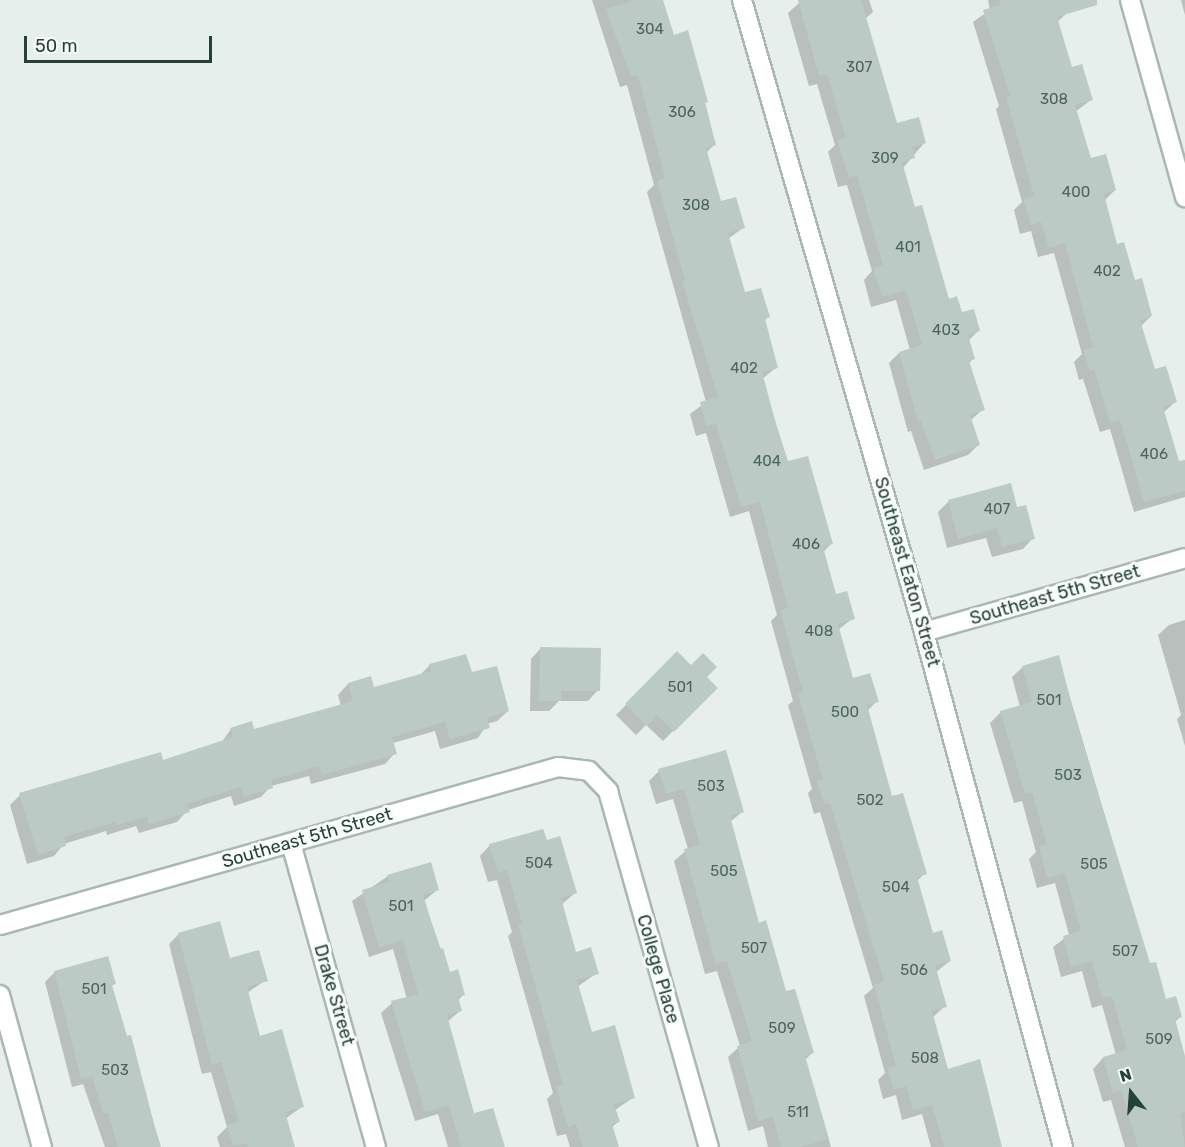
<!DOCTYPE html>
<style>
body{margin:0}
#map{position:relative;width:1185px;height:1147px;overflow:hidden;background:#e6efeb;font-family:Rubik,sans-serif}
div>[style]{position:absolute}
.shadow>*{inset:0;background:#0003}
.building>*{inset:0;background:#bbcac4}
.roads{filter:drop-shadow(2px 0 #a8b8b2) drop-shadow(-2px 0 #a8b8b2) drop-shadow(0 2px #a8b8b2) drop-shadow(0 -2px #a8b8b2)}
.minor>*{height:18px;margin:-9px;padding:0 9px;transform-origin:9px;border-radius:9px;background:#fff}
span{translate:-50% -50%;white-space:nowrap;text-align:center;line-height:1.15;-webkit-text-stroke:6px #f7fbf9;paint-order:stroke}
.number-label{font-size:15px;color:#4a645c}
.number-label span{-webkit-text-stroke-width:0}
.street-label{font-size:18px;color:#24423a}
.north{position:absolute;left:1101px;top:1063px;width:60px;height:60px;-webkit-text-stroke:4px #f7fbf9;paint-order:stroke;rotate:343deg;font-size:16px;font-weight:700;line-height:24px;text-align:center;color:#24423a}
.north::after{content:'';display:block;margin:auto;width:21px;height:27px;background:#24423a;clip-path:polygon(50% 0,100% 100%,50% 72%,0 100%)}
.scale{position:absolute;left:24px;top:36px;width:188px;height:27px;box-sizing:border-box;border:3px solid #24423a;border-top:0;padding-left:8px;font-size:18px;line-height:21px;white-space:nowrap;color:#24423a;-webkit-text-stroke:4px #f7fbf9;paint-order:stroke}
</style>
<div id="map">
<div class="shadow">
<i style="clip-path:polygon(592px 0,661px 0,673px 37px,694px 56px,715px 144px,706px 153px,720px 203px,744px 227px,728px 239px,744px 294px,768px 317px,764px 321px,777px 367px,762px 379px,788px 463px,831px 544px,823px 552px,835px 596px,853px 618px,838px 630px,852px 680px,877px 701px,867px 711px,891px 798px,925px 873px,917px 881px,932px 935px,950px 961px,936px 972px,945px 1006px,932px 1018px,947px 1071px,1001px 1147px,931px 1147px,922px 1114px,902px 1120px,896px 1095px,883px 1099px,878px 1080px,885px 1073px,864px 996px,873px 988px,820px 812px,814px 814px,808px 793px,812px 789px,788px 705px,793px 701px,771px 621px,777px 615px,749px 511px,730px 517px,706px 433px,696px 436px,690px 414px,706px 402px,647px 192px,654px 185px,627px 85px,620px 87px)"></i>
<i style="clip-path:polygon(809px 0,869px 0,873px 12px,865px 19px,896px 125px,925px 142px,903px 168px,914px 209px,948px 300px,978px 331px,968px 341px,973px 359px,968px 364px,983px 409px,970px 421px,978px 445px,968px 455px,924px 470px,911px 431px,908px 432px,889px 363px,899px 353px,910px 350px,896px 300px,871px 307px,864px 280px,872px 271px,847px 185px,838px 187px,828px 152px,835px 145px,817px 84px,809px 86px,788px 13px,799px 3px)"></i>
<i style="clip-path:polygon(988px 0,1062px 0,1066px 14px,1057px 22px,1071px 69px,1091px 100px,1075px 112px,1090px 160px,1115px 190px,1104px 201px,1116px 246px,1151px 316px,1141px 326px,1154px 371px,1175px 402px,1163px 413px,1178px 463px,1185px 461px,1185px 497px,1134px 512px,1110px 429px,1100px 432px,1083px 379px,1079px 380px,1074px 362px,1082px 354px,1054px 253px,1038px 257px,1031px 231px,1020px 234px,1014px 210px,1022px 202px,996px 109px,999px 106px,973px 22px,990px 10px)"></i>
<i style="clip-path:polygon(1181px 0,1185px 0,1185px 15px)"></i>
<i style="clip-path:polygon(1010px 485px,1016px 509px,1033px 538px,1023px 549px,992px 557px,986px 538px,947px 548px,938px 512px,948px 502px)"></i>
<i style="clip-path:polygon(1185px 620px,1185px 746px,1177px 719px,1181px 715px,1158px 635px,1169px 625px)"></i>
<i style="clip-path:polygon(541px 648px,598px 690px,588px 701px,559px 701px,549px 711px,530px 711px,531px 659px)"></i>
<i style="clip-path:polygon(677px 653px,716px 688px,663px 741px,646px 725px,636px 735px,616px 715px)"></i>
<i style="clip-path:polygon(1058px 657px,1149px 965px,1165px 1001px,1180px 1017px,1174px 1023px,1185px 1061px,1185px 1147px,1125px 1147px,1111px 1100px,1103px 1102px,1093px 1069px,1103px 1058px,1116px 1055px,1102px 1005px,1092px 1008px,1082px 971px,1061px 977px,1053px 947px,1069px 935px,1055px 883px,1037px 888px,1029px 859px,1036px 852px,1022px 801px,1014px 803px,990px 723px,1001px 712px,1020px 707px,1012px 677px,1023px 667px)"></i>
<i style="clip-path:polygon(430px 665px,470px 674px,508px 711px,497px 721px,487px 724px,478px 738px,440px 749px,435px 731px,393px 743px,395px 753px,385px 764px,311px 784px,309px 776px,271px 786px,261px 797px,234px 806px,231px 796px,188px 810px,177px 822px,139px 833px,136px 826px,107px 835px,106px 831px,64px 844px,54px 856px,27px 864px,10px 805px,20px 795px,162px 762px,221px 743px,231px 729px,253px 731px,341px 706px,338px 695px,348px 684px,373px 689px,419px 676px)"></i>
<i style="clip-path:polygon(659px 771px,742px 812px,730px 822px,758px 924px,812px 1053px,805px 1060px,831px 1147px,768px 1147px,763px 1126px,748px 1131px,728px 1057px,740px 1046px,717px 971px,705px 974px,674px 861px,688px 849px,673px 799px,656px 804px,649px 781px)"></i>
<i style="clip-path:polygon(546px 842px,575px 893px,561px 905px,575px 954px,597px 973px,577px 987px,591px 1034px,634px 1097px,615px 1110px,618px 1122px,611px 1128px,613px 1147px,570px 1147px,566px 1134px,557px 1136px,547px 1099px,553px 1093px,508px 936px,512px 932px,497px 880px,488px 882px,480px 856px,490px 845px)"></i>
<i style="clip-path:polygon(388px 876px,437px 890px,424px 901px,449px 973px,464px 994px,457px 1001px,460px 1011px,447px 1022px,473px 1115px,503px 1147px,448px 1147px,438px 1114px,415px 1121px,381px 1013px,392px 1003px,407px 999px,393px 949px,369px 957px,352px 901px)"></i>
<i style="clip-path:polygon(179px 934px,266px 980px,247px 993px,259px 1037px,303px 1106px,285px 1119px,293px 1147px,220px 1147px,217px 1137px,227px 1127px,211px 1072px,202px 1074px,169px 944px)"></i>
<i style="clip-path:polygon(55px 972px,114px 984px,111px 987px,161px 1147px,105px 1147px,83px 1084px,72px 1087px,45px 982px)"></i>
</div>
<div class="building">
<i style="clip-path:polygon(635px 0,663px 0,674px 35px,688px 30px,708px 102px,705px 103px,716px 145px,706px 148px,721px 201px,736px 197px,745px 228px,728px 233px,745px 292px,761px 288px,770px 317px,765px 319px,778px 368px,762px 372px,776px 424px,788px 461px,808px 456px,833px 544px,823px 547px,836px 594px,847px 591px,855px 619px,838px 624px,853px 678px,870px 673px,879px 702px,867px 705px,879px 749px,892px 796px,903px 793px,927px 874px,917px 877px,933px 933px,942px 930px,951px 961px,935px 965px,947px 1007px,932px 1011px,948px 1069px,980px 1059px,1002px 1147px,944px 1147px,932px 1105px,913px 1110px,906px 1086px,894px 1090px,887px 1068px,896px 1066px,874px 985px,884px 981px,830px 803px,824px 804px,817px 781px,823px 780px,798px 694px,803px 692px,780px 610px,788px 608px,760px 502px,741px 507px,716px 424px,706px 426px,700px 402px,718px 397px,682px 281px,685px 280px,657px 181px,665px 178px,638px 75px,631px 77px,606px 9px)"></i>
<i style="clip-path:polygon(798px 0,861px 0,897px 123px,919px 117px,926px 143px,912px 147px,915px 158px,902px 162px,915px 207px,922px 205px,949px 299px,957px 296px,962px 312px,974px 309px,980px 331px,968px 335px,975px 359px,969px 361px,985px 410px,970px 415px,980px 445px,935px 460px,921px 421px,918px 422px,899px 352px,922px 345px,906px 290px,882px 297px,873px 268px,883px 265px,867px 210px,857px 175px,849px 178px,837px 140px,846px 138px,827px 74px,819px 76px)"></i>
<i style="clip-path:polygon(999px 0,1097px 0,1097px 5px,1057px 17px,1072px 67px,1082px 64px,1093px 100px,1075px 105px,1091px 158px,1106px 154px,1116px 190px,1104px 194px,1117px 244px,1124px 242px,1135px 280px,1142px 278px,1152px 316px,1140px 320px,1155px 369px,1166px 366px,1177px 402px,1163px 407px,1179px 461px,1185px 460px,1185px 491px,1144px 502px,1120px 420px,1110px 423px,1094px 369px,1090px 371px,1083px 350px,1093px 347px,1065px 243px,1049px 248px,1041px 222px,1031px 225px,1023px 199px,1034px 196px,1006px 97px,1010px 96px,983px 10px,1001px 5px)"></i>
<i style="clip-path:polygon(1011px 483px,1017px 507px,1026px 505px,1035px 539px,1002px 547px,997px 528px,958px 539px,948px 500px)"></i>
<i style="clip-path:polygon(540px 647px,601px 648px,600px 691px,561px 691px,561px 701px,539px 701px)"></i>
<i style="clip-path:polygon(677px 651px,691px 665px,703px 653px,717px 667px,707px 677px,718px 688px,674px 732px,657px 715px,647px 726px,625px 704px)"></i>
<i style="clip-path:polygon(466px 654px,472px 672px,497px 666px,509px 711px,487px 718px,490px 728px,450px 739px,445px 722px,392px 737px,397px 754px,322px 775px,319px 766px,271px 780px,273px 788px,244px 797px,241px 787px,187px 804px,190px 812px,149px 824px,147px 817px,117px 825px,116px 822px,64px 837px,66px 846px,38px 855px,19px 793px,161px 752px,163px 760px,233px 737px,230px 728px,252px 721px,254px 729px,353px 701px,348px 683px,371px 676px,374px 687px,431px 671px,429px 664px)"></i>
<i style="clip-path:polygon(1059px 655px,1076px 721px,1150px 963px,1156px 962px,1166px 999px,1176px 996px,1182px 1017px,1175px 1019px,1185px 1056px,1185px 1112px,1180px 1114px,1185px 1147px,1138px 1147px,1121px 1090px,1113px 1093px,1103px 1057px,1127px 1050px,1112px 996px,1102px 998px,1092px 961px,1071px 967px,1063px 936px,1081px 931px,1065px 873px,1047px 878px,1039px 847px,1047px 845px,1032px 792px,1025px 794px,1000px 711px,1032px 702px,1022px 666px)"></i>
<i style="clip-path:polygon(726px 750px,744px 812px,730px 816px,759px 923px,766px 920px,786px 991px,795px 989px,814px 1053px,805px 1056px,829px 1139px,800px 1147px,781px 1147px,773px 1117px,758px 1121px,737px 1046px,752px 1041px,727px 961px,716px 964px,684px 849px,700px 845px,684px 789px,666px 794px,658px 769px)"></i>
<i style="clip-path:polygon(543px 829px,547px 840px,560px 836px,577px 893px,561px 898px,576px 952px,591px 947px,599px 974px,577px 980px,592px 1032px,615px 1025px,635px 1098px,614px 1104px,620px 1122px,612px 1124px,619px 1147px,583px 1147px,576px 1124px,568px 1127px,556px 1087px,563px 1085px,518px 924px,522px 923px,507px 870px,498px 873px,489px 844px)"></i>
<i style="clip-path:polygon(431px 862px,439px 890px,423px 895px,440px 949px,443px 948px,450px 972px,458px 969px,465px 995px,458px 997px,462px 1011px,447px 1015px,474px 1113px,493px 1108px,505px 1147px,461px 1147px,449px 1105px,425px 1112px,391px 1001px,418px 994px,403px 940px,379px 947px,362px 890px,389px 882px,387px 875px)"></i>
<i style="clip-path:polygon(220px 921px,230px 958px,259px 950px,268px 981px,247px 987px,260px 1036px,282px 1029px,304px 1107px,285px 1112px,295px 1147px,248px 1147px,246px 1143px,233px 1146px,227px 1125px,239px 1122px,221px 1062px,212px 1065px,178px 933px)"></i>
<i style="clip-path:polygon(108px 956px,116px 984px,112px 985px,127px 1036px,131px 1035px,160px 1147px,118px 1147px,108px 1113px,103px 1114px,92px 1076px,81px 1079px,54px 971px)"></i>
</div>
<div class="roads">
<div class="minor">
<i style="left:742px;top:0;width:658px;rotate:73.93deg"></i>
<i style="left:924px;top:632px;width:533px;rotate:74.9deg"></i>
<i style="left:1130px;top:0;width:205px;rotate:74.4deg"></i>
<i style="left:924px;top:632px;width:271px;rotate:-15.8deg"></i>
<i style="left:291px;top:843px;width:316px;rotate:74.4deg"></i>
<i style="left:0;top:925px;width:580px;rotate:-15.81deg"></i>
<i style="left:558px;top:767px;width:31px;rotate:7deg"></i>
<i style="left:589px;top:771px;width:28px;rotate:46deg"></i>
<i style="left:608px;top:791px;width:370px;rotate:74.2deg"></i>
<i style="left:0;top:995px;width:158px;rotate:74.6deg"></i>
</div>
</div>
<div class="number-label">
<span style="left:650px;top:30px">304</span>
<span style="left:859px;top:68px">307</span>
<span style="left:1054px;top:100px">308</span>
<span style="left:682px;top:113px">306</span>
<span style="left:885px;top:159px">309</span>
<span style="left:1076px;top:193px">400</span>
<span style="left:696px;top:206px">308</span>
<span style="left:908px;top:248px">401</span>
<span style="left:1107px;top:272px">402</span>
<span style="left:946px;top:331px">403</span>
<span style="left:744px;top:369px">402</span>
<span style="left:1154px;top:455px">406</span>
<span style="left:767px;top:462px">404</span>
<span style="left:997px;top:510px">407</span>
<span style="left:806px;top:545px">406</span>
<span style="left:819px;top:632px">408</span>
<span style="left:680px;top:688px">501</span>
<span style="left:1049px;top:701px">501</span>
<span style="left:845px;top:713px">500</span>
<span style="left:1068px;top:776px">503</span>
<span style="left:711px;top:787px">503</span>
<span style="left:870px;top:801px">502</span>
<span style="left:539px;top:864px">504</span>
<span style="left:1094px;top:865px">505</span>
<span style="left:724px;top:872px">505</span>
<span style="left:896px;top:888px">504</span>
<span style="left:401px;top:907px">501</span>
<span style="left:754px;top:949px">507</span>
<span style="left:1125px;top:952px">507</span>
<span style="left:914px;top:971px">506</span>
<span style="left:94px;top:990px">501</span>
<span style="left:782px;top:1029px">509</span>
<span style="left:1159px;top:1040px">509</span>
<span style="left:925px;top:1059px">508</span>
<span style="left:115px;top:1071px">503</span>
<span style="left:798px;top:1113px">511</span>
</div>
<div class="street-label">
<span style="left:907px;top:572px;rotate:74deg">Southeast Eaton Street</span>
<span style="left:1055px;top:595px;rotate:-16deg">Southeast 5th Street</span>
<span style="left:307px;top:838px;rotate:-16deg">Southeast 5th Street</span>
<span style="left:658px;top:969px;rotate:74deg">College Place</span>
<span style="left:334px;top:995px;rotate:74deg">Drake Street</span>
</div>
<div class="north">N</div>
<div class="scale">50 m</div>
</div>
